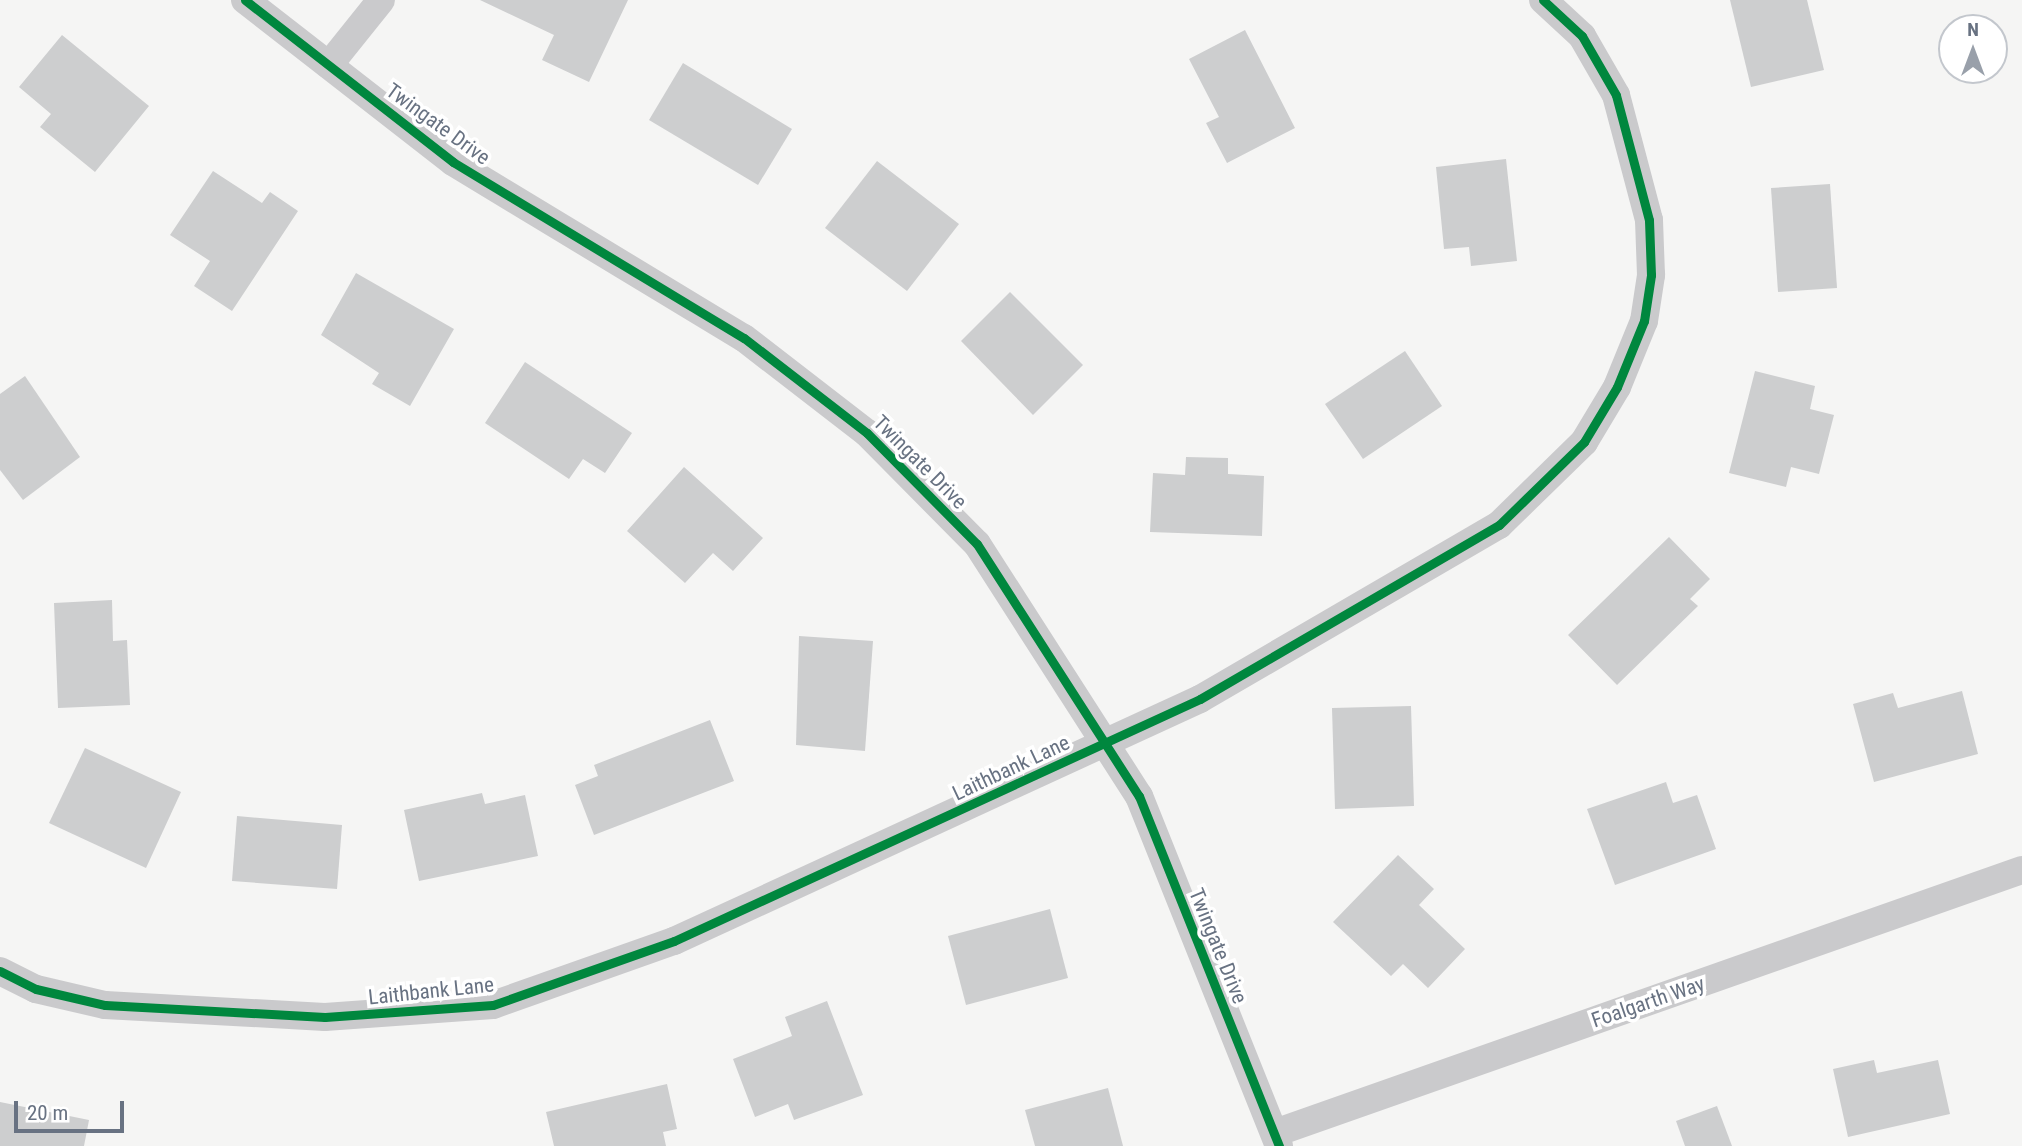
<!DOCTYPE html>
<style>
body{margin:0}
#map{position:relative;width:2022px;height:1146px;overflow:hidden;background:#f5f5f4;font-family:"Roboto Condensed",sans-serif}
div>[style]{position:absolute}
.building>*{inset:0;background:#cdcecf}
.street>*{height:28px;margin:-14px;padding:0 14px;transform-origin:14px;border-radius:14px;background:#cacacc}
.cycleway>*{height:9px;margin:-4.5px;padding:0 4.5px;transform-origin:4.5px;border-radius:4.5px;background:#00873e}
span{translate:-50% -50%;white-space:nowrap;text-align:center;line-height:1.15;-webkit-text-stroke:7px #fff;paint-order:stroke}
.street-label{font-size:21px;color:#687282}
.north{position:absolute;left:1938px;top:14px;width:70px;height:70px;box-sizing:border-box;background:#fff;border:2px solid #c3c7cd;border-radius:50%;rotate:0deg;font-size:19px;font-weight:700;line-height:28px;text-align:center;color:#687282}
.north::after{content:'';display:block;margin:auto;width:24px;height:32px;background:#99a0aa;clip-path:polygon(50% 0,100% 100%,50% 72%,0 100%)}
.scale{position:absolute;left:14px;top:1101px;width:110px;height:32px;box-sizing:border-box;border:4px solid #687282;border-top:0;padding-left:9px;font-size:21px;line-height:24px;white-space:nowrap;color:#687282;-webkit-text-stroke:5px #fff;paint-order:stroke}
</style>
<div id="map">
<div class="building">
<i style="clip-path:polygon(480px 0,628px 0,589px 82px,542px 60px,554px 35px)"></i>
<i style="clip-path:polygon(1730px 0,1807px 0,1824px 70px,1751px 87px)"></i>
<i style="clip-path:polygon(1245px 30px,1295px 128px,1227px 163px,1206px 123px,1219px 117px,1189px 59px)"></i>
<i style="clip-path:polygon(62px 35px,149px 106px,95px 172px,40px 127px,51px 114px,19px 87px)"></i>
<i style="clip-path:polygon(683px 63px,792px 129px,758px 185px,649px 120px)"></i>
<i style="clip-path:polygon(1506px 159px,1517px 261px,1471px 266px,1469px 247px,1444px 249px,1436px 167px)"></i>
<i style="clip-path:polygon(877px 161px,959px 224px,907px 291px,825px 228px)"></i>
<i style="clip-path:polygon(213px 171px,262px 203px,270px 192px,298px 211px,232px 311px,194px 286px,210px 261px,170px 235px)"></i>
<i style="clip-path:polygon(1830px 184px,1837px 288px,1778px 292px,1771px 188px)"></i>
<i style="clip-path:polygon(356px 273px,454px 329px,410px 406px,372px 384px,379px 373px,321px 335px)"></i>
<i style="clip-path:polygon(1010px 292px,1083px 365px,1033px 415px,961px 341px)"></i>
<i style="clip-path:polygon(1405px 351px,1442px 406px,1363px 459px,1325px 404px)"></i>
<i style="clip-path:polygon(525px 362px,632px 433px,605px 473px,583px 459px,569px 479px,485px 423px)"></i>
<i style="clip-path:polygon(1755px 371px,1815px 386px,1810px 409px,1834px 415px,1819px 474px,1791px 467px,1786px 487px,1729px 473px)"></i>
<i style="clip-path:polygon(25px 376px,80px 457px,23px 500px,0 470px,0 394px)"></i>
<i style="clip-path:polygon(1186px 457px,1228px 458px,1228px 474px,1264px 476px,1262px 536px,1150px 532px,1153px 473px,1185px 475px)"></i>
<i style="clip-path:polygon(684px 467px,763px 538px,733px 571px,713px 553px,685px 583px,627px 531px)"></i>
<i style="clip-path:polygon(1669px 537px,1710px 579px,1690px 599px,1698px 606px,1617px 685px,1568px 635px)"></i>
<i style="clip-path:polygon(112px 600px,113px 641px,127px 640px,130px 705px,58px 708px,54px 603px)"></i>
<i style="clip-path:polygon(799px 636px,873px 641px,865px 751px,796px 745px)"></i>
<i style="clip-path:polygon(1962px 691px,1978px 754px,1874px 782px,1853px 704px,1893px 693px,1898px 708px)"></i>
<i style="clip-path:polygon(1411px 706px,1414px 806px,1335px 809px,1332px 708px)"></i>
<i style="clip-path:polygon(710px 720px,734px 781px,594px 835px,575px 785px,598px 776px,594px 765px)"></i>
<i style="clip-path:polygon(85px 748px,181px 792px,146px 868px,49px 823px)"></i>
<i style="clip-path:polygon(1666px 782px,1673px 803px,1697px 795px,1716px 849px,1615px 885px,1587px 809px)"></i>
<i style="clip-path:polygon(482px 793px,485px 804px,525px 795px,538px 856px,419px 881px,404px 810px)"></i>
<i style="clip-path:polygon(237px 816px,342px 825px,337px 889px,232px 881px)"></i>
<i style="clip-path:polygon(1398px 855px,1434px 889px,1419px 905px,1465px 949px,1428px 988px,1403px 964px,1391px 976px,1333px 922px)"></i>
<i style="clip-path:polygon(1050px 909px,1068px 978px,966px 1005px,948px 936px)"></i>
<i style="clip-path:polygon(827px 1001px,863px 1095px,794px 1120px,788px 1104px,755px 1117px,733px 1059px,792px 1036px,785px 1017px)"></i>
<i style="clip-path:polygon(1874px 1060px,1877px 1073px,1938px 1060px,1950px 1114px,1848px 1137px,1833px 1069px)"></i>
<i style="clip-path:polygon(667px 1084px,677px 1129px,663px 1132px,666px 1146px,554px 1146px,546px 1112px)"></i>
<i style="clip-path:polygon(1108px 1088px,1123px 1146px,1035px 1146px,1025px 1110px)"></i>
<i style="clip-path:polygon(0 1102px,89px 1120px,84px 1146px,0 1146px)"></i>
<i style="clip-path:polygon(1717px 1106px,1732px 1146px,1685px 1146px,1676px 1121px)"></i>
</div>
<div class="street">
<i style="left:245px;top:0;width:264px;rotate:37.9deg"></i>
<i style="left:453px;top:162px;width:340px;rotate:31.2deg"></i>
<i style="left:744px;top:338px;width:155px;rotate:37.7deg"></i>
<i style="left:867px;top:433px;width:156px;rotate:45.3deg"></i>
<i style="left:977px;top:544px;width:300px;rotate:57.3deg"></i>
<i style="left:1139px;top:796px;width:377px;rotate:68.2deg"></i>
<i style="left:329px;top:65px;width:83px;rotate:-51.3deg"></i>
<i style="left:0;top:971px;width:40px;rotate:26.6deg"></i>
<i style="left:36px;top:989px;width:71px;rotate:13.1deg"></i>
<i style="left:105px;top:1005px;width:220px;rotate:3.1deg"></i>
<i style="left:325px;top:1017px;width:168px;rotate:-4.1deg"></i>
<i style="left:493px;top:1005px;width:192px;rotate:-19.5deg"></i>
<i style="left:674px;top:941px;width:579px;rotate:-24.71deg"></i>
<i style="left:1200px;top:699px;width:346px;rotate:-30.2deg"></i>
<i style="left:1499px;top:525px;width:119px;rotate:-44.3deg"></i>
<i style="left:1584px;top:442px;width:64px;rotate:-59deg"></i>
<i style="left:1617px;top:387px;width:71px;rotate:-67.8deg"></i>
<i style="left:1644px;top:321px;width:47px;rotate:-81.3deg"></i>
<i style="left:1651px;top:275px;width:55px;rotate:-92.1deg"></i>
<i style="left:1649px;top:220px;width:129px;rotate:-104.8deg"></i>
<i style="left:1616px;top:95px;width:68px;rotate:-120deg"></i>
<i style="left:1582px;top:36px;width:53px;rotate:-137.3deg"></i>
<i style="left:1275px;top:1133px;width:792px;rotate:-19.4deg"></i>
</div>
<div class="cycleway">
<i style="left:245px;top:0;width:264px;rotate:37.9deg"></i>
<i style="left:453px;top:162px;width:340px;rotate:31.2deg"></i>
<i style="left:744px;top:338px;width:155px;rotate:37.7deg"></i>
<i style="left:867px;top:433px;width:156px;rotate:45.3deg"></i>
<i style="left:977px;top:544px;width:300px;rotate:57.3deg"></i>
<i style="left:1139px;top:796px;width:377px;rotate:68.2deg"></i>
<i style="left:0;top:971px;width:40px;rotate:26.6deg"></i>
<i style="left:36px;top:989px;width:71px;rotate:13.1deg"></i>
<i style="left:105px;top:1005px;width:220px;rotate:3.1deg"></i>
<i style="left:325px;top:1017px;width:168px;rotate:-4.1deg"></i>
<i style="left:493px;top:1005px;width:192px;rotate:-19.5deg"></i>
<i style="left:674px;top:941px;width:579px;rotate:-24.71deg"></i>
<i style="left:1200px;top:699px;width:346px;rotate:-30.2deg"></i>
<i style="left:1499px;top:525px;width:119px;rotate:-44.3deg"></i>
<i style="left:1584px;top:442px;width:64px;rotate:-59deg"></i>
<i style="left:1617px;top:387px;width:71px;rotate:-67.8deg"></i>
<i style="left:1644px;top:321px;width:47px;rotate:-81.3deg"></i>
<i style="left:1651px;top:275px;width:55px;rotate:-92.1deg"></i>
<i style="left:1649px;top:220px;width:129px;rotate:-104.8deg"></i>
<i style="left:1616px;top:95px;width:68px;rotate:-120deg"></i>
<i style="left:1582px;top:36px;width:53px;rotate:-137.3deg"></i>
</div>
<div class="street-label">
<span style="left:438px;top:124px;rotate:36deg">Twingate Drive</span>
<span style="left:920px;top:462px;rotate:45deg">Twingate Drive</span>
<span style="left:1011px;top:768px;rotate:-25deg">Laithbank Lane</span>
<span style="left:1218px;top:946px;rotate:68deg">Twingate Drive</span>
<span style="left:431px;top:991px;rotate:-6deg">Laithbank Lane</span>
<span style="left:1648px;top:1002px;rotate:-19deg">Foalgarth Way</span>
</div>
<div class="north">N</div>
<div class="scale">20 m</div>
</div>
